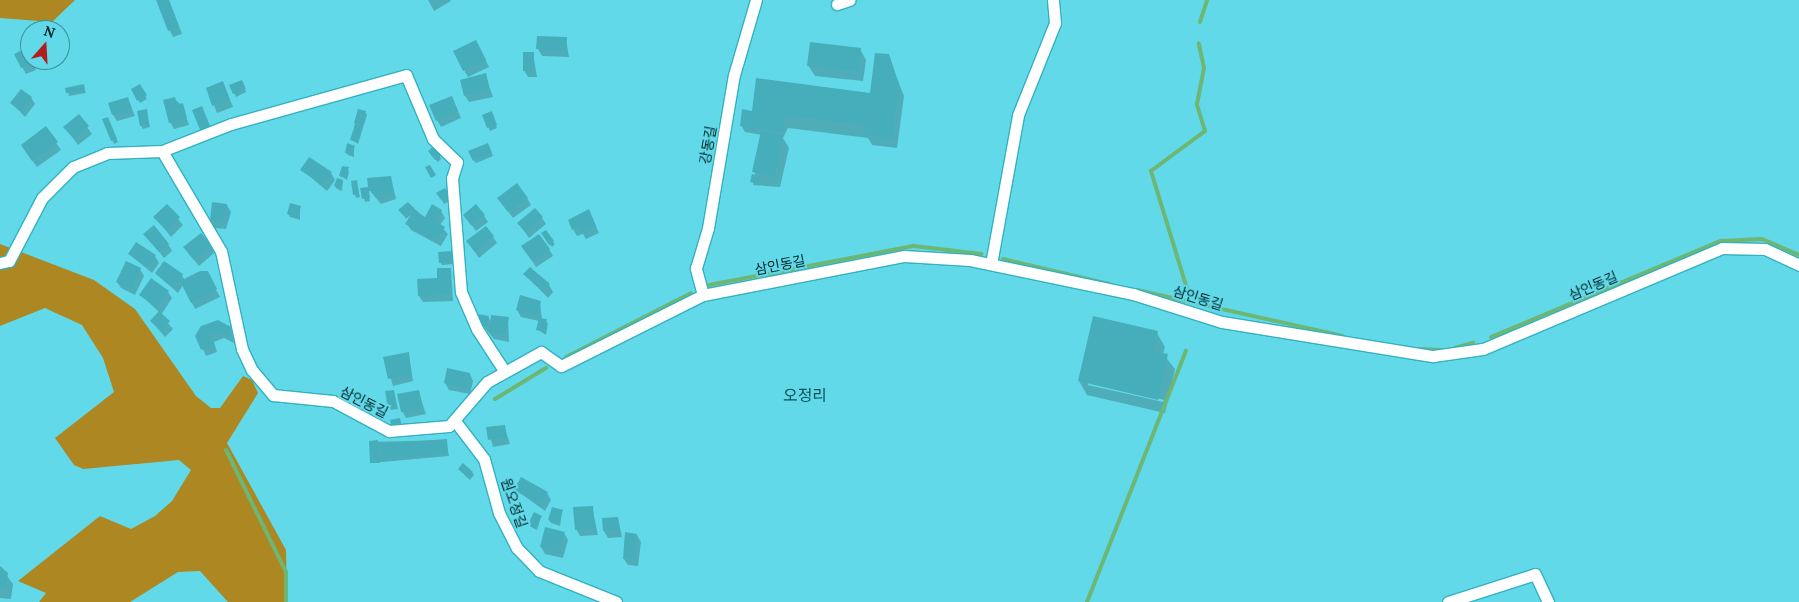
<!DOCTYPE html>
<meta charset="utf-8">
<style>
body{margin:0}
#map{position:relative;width:1799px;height:602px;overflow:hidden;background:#62d9e8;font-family:Lora,"Noto Sans KR",serif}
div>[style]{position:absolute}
.forest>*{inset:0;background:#ac8722}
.shadow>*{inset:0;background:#0003}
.stream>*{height:4px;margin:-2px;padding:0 2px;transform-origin:2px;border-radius:2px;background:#6db775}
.building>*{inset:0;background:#46aebb}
.roads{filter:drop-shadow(1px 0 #32b1c0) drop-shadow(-1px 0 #32b1c0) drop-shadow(0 1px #32b1c0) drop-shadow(0 -1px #32b1c0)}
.minor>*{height:11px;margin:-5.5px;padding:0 5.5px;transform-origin:5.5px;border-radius:5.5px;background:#fff}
span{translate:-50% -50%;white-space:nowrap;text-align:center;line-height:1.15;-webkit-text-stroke:4px #62d9e8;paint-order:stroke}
.street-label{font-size:14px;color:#00272b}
.quarter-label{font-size:16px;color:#0d525a}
.north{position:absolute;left:20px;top:20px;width:50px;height:50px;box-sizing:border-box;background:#62d9e8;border:1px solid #3b929c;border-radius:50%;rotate:19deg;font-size:14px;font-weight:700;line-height:20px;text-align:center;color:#00272b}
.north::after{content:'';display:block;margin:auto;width:18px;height:22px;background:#b01f20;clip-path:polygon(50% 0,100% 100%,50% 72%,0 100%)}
</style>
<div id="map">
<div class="forest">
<i style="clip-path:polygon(0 0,75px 0,52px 22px,0 18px)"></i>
<i style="clip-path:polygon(0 244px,94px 280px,135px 309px,196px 396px,211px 408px,220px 408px,243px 376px,252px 380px,258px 393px,227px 443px,286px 550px,287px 602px,228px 602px,200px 571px,178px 572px,130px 602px,39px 602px,46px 593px,18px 581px,100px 516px,131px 529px,155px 516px,172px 501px,191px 470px,179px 460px,83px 469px,74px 465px,55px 438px,114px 392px,103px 358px,82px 325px,45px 308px,0 326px)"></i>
</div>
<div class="shadow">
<i style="clip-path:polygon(157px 0,169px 0,182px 34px,173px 37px)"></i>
<i style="clip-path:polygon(428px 0,450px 0,451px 1px,434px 11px)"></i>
<i style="clip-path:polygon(566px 39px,569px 57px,542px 56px,538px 49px)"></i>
<i style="clip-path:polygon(480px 48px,489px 67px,468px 77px,464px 70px)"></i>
<i style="clip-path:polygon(860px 49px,866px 60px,863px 81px,815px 76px,808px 65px)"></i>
<i style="clip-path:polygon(533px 53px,537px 77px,528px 77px,524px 70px)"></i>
<i style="clip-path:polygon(15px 54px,31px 60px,36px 70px,26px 74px)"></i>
<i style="clip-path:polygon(888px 56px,904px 96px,897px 148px,872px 145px,868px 138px,788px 128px,783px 138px,789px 148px,780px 187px,753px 185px,762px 135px,745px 132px,741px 125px,753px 112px,870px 98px)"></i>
<i style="clip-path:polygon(485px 75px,493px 97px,469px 102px,465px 96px)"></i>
<i style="clip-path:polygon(223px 83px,233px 107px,217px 113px,207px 88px)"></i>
<i style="clip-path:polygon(243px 84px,246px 92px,236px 97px,231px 86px)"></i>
<i style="clip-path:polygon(83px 85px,86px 93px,69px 96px,67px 89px)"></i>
<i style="clip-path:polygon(140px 86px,147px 99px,140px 103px,132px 90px)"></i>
<i style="clip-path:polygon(31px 97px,35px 104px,25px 117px,12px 103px)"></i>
<i style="clip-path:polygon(127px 98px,135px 116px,117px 121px,113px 115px)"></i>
<i style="clip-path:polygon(174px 99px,182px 105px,189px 125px,174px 129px,170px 122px)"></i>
<i style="clip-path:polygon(455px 104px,461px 118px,441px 127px,437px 120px)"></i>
<i style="clip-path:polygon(146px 110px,150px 127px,143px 129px,141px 126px)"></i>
<i style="clip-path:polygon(365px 112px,367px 115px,358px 144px,352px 140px,355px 123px)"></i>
<i style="clip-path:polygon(484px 115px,493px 116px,497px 128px,490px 131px)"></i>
<i style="clip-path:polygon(79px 116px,92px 134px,78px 145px,65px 127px)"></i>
<i style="clip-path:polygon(104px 120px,109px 121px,118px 142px,114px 144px)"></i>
<i style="clip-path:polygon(46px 128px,61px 150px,37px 167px,26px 152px)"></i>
<i style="clip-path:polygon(354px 147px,354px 157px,348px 155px,346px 152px)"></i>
<i style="clip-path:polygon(489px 147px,493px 156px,476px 163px,474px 161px)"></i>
<i style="clip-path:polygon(431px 155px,440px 156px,441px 159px,438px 162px)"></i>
<i style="clip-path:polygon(348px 169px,349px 172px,347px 180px,341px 176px)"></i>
<i style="clip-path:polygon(302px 170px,331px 173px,335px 180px,327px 191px)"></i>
<i style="clip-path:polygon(391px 177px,396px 199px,381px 204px,370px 191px)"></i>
<i style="clip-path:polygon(343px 181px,342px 191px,337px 189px,335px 186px)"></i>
<i style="clip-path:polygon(356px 181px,360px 197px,356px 198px,352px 182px)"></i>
<i style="clip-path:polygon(367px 188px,370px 201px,365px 202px,362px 189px)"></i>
<i style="clip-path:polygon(444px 189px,451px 200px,444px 204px,438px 193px)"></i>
<i style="clip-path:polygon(527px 198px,531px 205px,513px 218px,503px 205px)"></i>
<i style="clip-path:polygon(213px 203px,227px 205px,231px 212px,226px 229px,215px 228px,211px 221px)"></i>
<i style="clip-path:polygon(408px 203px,425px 218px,441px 211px,445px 218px,440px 225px,448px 234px,441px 246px,411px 230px,407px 224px,412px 214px,406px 219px,402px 213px)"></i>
<i style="clip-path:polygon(167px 205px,183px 225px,171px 237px,155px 217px)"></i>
<i style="clip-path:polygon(300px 207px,300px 220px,290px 217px,288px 214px)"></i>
<i style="clip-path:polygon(464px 215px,484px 216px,488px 222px,476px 231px)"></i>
<i style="clip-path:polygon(592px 217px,599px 233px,586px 239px,583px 234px,577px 236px,573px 229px)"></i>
<i style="clip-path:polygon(542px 218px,546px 224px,529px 238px,519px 223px)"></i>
<i style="clip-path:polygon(145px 234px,168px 244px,172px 251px,164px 258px)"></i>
<i style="clip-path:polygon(493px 237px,497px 243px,479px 258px,468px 242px)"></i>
<i style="clip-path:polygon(544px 237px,553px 242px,555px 244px,552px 247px)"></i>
<i style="clip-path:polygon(211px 246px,214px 253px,199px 266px,189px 254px)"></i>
<i style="clip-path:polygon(549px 249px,553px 256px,536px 267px,527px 253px)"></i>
<i style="clip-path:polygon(451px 253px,453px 264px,442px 265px,440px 262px)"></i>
<i style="clip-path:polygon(130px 255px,155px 256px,159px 263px,152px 273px)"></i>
<i style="clip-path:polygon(140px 269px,144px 276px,135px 295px,121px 288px,117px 282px)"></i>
<i style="clip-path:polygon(451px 269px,453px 301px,423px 302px,419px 296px)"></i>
<i style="clip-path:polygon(207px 273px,220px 297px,195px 309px,183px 285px,178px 293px,156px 274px,182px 275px,185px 281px)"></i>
<i style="clip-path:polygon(525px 274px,549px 285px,553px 292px,548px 298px)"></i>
<i style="clip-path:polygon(168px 292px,172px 298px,161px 315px,173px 329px,165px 337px,151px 321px,159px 312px,141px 295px)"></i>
<i style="clip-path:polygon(540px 302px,542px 320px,548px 323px,546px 335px,538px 330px,539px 321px,521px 317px,517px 310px)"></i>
<i style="clip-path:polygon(488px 317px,491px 322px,508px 318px,509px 342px,494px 339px,481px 323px)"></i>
<i style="clip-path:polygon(231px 328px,234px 343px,224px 338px,214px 342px,217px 352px,206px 356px,197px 336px)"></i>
<i style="clip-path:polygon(evenodd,1157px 333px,1165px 347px,1163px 354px,1175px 369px,1165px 413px,1087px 395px,1079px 381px,1157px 333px,1088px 382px,1164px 400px,1163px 402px,1088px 385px,1088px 382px)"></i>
<i style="clip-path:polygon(409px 354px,413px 381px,393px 386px,385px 358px)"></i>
<i style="clip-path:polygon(470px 374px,473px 381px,470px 394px,449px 390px,445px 383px)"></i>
<i style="clip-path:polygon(393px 391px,398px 409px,391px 410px,390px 408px)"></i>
<i style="clip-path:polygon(418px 391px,426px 414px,406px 418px,402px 411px)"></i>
<i style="clip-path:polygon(504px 426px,510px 444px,493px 447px,488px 428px)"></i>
<i style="clip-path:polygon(446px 440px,449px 456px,371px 463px,370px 442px)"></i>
<i style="clip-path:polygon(459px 469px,472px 472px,474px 475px,470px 480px)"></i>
<i style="clip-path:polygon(516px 490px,547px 493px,551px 500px,545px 511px)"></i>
<i style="clip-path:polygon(592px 507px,598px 535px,580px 536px,576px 529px)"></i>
<i style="clip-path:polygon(562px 512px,560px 526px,551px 523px,549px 520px)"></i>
<i style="clip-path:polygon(541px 517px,537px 530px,531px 527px,529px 524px)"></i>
<i style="clip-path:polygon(618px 518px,622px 537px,608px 538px,604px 531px)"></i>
<i style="clip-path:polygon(564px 533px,568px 540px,563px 558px,545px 554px,541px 547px)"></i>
<i style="clip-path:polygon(637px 535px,641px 542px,638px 566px,628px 565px,624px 559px)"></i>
<i style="clip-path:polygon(0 567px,13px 584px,11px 599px,0 598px)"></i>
</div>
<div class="stream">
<i style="left:1200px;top:22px;width:23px;rotate:-72deg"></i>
<i style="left:1003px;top:259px;width:110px;rotate:13.2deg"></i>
<i style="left:709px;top:285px;width:209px;rotate:-10.8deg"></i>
<i style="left:914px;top:246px;width:68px;rotate:6.7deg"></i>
<i style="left:1137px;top:290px;width:210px;rotate:12.6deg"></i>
<i style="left:1188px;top:292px;width:127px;rotate:-107deg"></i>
<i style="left:1151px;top:171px;width:67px;rotate:-36.5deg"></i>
<i style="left:1205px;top:131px;width:28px;rotate:-107deg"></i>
<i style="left:1197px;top:104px;width:37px;rotate:-79deg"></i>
<i style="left:1204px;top:68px;width:25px;rotate:-102deg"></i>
<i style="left:1491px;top:337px;width:249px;rotate:-22.7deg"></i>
<i style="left:1721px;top:241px;width:41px;rotate:-2.8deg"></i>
<i style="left:1762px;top:239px;width:40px;rotate:23.4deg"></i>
<i style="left:1455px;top:348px;width:19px;rotate:-16deg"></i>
<i style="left:1420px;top:349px;width:21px;rotate:3deg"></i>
<i style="left:566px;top:357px;width:140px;rotate:-27.1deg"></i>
<i style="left:495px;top:399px;width:60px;rotate:-31.3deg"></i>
<i style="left:226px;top:450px;width:136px;rotate:63.8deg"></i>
<i style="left:286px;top:572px;width:30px;rotate:90deg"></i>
<i style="left:1087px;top:602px;width:270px;rotate:-68.5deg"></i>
</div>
<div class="building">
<i style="clip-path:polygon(156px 0,169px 0,179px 27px,168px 31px)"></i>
<i style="clip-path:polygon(537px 36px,567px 37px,566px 51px,536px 49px)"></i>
<i style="clip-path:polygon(476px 40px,486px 60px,463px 71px,453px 51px)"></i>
<i style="clip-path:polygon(810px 42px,861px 48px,858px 71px,807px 66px)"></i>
<i style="clip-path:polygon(26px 48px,33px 63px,21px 68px,14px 54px)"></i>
<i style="clip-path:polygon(523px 52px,534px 52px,533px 71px,523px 71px)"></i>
<i style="clip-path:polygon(875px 53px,889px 54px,899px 84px,892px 138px,864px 135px,866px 125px,785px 115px,783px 132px,740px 126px,742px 109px,752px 111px,756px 78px,870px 93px)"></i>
<i style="clip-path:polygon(486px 73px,490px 90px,464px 96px,460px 80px)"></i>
<i style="clip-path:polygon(242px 80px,246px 89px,233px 94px,229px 85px)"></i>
<i style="clip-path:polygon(223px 81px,230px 100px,212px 106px,206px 88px)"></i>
<i style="clip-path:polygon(84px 84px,85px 90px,66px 93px,65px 88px)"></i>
<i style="clip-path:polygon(140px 84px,147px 95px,137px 101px,131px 89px)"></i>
<i style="clip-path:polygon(21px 89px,32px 97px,20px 111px,10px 103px)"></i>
<i style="clip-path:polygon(452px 96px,458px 111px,436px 121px,429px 105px)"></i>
<i style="clip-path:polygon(128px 97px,132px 109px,112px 115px,108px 103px)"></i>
<i style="clip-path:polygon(175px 97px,177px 105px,183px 103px,187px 118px,169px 123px,163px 100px)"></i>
<i style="clip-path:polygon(202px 106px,210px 126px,200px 130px,192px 110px)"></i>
<i style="clip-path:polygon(147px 109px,149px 124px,140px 126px,137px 111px)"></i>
<i style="clip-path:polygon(358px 109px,366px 111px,362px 125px,354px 123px)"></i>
<i style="clip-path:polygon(492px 111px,497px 125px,487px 128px,482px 115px)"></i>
<i style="clip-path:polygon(79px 114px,89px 126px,74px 139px,63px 127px)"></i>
<i style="clip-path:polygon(108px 117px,117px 139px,111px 141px,102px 119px)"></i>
<i style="clip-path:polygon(355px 125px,362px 127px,357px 142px,350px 140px)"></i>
<i style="clip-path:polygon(46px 126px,58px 142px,32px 161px,21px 145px)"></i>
<i style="clip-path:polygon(761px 131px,783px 136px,774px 177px,752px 172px)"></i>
<i style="clip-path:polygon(347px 143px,355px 146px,352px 155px,345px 153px)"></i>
<i style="clip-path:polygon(488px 143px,492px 153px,473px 161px,468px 151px)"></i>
<i style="clip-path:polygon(433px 147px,441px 155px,435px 160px,428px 151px)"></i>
<i style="clip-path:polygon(309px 157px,332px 172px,323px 185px,300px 170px)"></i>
<i style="clip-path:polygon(430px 165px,436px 175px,431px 178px,425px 167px)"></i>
<i style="clip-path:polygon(342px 166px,349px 167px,345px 178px,339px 176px)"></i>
<i style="clip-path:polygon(752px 174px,760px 176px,758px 184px,750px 182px)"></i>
<i style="clip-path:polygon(391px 176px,393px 192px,376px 197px,375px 191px,369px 191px,370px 198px,362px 199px,360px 188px,368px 187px,367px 178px)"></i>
<i style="clip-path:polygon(337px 178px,343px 180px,341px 188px,334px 186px)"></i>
<i style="clip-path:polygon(357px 180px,359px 194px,353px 195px,351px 181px)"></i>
<i style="clip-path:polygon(517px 183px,528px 198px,508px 212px,497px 198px)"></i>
<i style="clip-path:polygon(445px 188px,450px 196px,442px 201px,436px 193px)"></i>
<i style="clip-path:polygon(212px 202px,227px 204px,222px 223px,210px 221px)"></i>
<i style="clip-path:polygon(408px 202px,414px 208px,404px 216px,398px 210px)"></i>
<i style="clip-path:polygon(290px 203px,301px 206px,298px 217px,287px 214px)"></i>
<i style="clip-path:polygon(167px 204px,180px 217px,167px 231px,153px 217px)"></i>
<i style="clip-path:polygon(432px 204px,442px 210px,435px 221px,445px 227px,437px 240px,405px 224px,414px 210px,425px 217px)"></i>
<i style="clip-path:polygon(476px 204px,485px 215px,471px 225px,463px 215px)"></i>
<i style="clip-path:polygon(535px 208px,543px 217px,525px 232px,517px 223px)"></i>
<i style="clip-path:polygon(589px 209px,596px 226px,581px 233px,578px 227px,572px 230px,568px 220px)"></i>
<i style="clip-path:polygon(154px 225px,169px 244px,159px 252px,143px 234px)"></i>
<i style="clip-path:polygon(486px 226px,494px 236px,475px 252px,466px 241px)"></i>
<i style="clip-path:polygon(546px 230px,554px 241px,549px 245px,541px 233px)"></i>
<i style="clip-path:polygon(201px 233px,212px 246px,194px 260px,183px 247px)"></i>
<i style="clip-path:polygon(539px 234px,550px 249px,532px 261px,521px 246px)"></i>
<i style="clip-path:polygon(136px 242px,156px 255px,148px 267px,128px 254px)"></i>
<i style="clip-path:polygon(452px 251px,452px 262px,439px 263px,438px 252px)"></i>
<i style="clip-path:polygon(126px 261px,141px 268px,132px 289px,116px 282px)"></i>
<i style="clip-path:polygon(164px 261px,183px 274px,174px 287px,155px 273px)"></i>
<i style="clip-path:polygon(530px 267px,550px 284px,543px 292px,523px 274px)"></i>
<i style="clip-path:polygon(437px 268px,451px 268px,450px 294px,418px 296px,417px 279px,437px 278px)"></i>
<i style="clip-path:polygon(200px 271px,208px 271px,217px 289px,191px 303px,180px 281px)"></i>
<i style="clip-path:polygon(151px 278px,169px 291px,157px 308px,139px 295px)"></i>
<i style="clip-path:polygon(520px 295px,541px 301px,538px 316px,516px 310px)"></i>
<i style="clip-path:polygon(159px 311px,170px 321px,161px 331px,150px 321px)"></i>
<i style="clip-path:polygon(478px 314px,489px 316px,487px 327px,480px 324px)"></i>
<i style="clip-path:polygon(491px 315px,509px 317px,506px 335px,489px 333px)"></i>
<i style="clip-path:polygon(1093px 316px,1158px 331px,1153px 351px,1168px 354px,1158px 400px,1078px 381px)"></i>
<i style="clip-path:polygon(539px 318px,547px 319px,545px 332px,536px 330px)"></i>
<i style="clip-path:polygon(218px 320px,231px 327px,230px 337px,219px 332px,211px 335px,214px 345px,201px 350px,195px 336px,201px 326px)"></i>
<i style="clip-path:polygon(409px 352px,410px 375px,388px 379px,383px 357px)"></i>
<i style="clip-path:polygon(447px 368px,470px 373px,467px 388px,444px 383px)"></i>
<i style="clip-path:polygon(394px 390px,397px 406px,388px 408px,385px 391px)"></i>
<i style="clip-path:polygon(419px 390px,423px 407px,401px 412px,397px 394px)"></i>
<i style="clip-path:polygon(400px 418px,402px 427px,392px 429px,390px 420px)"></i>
<i style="clip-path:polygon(505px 425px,507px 437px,488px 440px,486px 427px)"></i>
<i style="clip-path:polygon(447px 439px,448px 454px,381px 458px,380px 444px)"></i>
<i style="clip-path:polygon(378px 440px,380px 463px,370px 463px,369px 441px)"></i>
<i style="clip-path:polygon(463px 463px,473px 472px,468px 478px,458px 469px)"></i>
<i style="clip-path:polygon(521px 477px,548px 492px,541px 505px,514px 490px)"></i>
<i style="clip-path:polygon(593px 506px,595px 528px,575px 530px,573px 507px)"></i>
<i style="clip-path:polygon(552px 507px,563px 510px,559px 523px,548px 520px)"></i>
<i style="clip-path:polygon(534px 512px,542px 516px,535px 528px,528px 524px)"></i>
<i style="clip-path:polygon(618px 517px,619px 530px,603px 531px,602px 518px)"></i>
<i style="clip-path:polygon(545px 527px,565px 532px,559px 552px,540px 547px)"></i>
<i style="clip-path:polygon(625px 532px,637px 534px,635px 560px,623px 559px)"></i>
<i style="clip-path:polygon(0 566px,8px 573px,6px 589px,0 588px)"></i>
</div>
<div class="roads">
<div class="minor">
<i style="left:837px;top:4px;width:13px;rotate:-18deg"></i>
<i style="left:162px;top:151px;width:74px;rotate:-21.4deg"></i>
<i style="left:231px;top:124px;width:182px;rotate:-15.6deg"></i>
<i style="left:406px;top:75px;width:69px;rotate:67.1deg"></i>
<i style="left:433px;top:139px;width:33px;rotate:44deg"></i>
<i style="left:457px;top:162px;width:17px;rotate:107deg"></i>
<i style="left:452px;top:178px;width:114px;rotate:85.5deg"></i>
<i style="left:461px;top:292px;width:40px;rotate:66.6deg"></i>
<i style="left:477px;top:329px;width:51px;rotate:56.9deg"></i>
<i style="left:0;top:263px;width:9px;rotate:-13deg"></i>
<i style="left:9px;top:261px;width:71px;rotate:-62.4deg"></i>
<i style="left:42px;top:198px;width:44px;rotate:-45deg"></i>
<i style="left:73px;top:167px;width:37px;rotate:-22deg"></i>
<i style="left:107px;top:153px;width:55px;rotate:-2.1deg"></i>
<i style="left:162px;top:151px;width:116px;rotate:59.5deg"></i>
<i style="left:221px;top:251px;width:100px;rotate:77.9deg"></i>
<i style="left:242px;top:349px;width:23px;rotate:65deg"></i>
<i style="left:252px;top:370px;width:33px;rotate:50deg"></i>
<i style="left:273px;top:395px;width:60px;rotate:5.7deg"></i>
<i style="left:333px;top:401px;width:64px;rotate:28.2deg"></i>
<i style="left:389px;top:431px;width:60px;rotate:-4.8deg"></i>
<i style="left:449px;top:426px;width:58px;rotate:-49.2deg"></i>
<i style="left:487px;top:382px;width:62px;rotate:-29.1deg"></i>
<i style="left:541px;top:352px;width:24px;rotate:35deg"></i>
<i style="left:561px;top:366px;width:159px;rotate:-26.6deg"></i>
<i style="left:703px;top:295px;width:205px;rotate:-11deg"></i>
<i style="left:904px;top:256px;width:66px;rotate:3.5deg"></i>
<i style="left:970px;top:260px;width:167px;rotate:11.8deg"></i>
<i style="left:1133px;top:294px;width:93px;rotate:17.5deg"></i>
<i style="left:1222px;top:322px;width:214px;rotate:9.2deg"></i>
<i style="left:1433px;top:356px;width:50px;rotate:-8deg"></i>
<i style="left:1483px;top:349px;width:259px;rotate:-22.9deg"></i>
<i style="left:1722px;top:248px;width:43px;rotate:1.3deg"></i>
<i style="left:1765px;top:249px;width:38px;rotate:25deg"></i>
<i style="left:991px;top:264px;width:151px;rotate:-79.7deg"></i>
<i style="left:1018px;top:115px;width:99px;rotate:-68.1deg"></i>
<i style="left:1055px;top:23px;width:23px;rotate:-95deg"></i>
<i style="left:703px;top:295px;width:28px;rotate:-105deg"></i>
<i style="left:696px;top:268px;width:42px;rotate:-73.3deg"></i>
<i style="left:708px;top:228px;width:155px;rotate:-80.4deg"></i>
<i style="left:734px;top:75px;width:78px;rotate:-73.7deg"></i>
<i style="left:455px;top:421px;width:48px;rotate:52.7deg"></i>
<i style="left:484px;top:459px;width:56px;rotate:74.5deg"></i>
<i style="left:499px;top:513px;width:39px;rotate:63deg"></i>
<i style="left:517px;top:548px;width:32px;rotate:46deg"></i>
<i style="left:539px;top:571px;width:83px;rotate:21.9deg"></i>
<i style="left:1448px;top:602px;width:91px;rotate:-17.8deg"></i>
<i style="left:1535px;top:574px;width:31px;rotate:65deg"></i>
</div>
</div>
<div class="street-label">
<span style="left:708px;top:145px;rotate:-80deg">강동길</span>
<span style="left:780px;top:265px;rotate:-11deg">삼인동길</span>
<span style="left:1593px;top:286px;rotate:-23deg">삼인동길</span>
<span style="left:1198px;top:298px;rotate:17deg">삼인동길</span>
<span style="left:364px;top:402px;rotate:27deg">삼인동길</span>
<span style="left:514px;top:503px;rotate:71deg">원오정길</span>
</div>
<div class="quarter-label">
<span style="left:805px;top:395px">오정리</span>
</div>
<div class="north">N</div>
</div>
